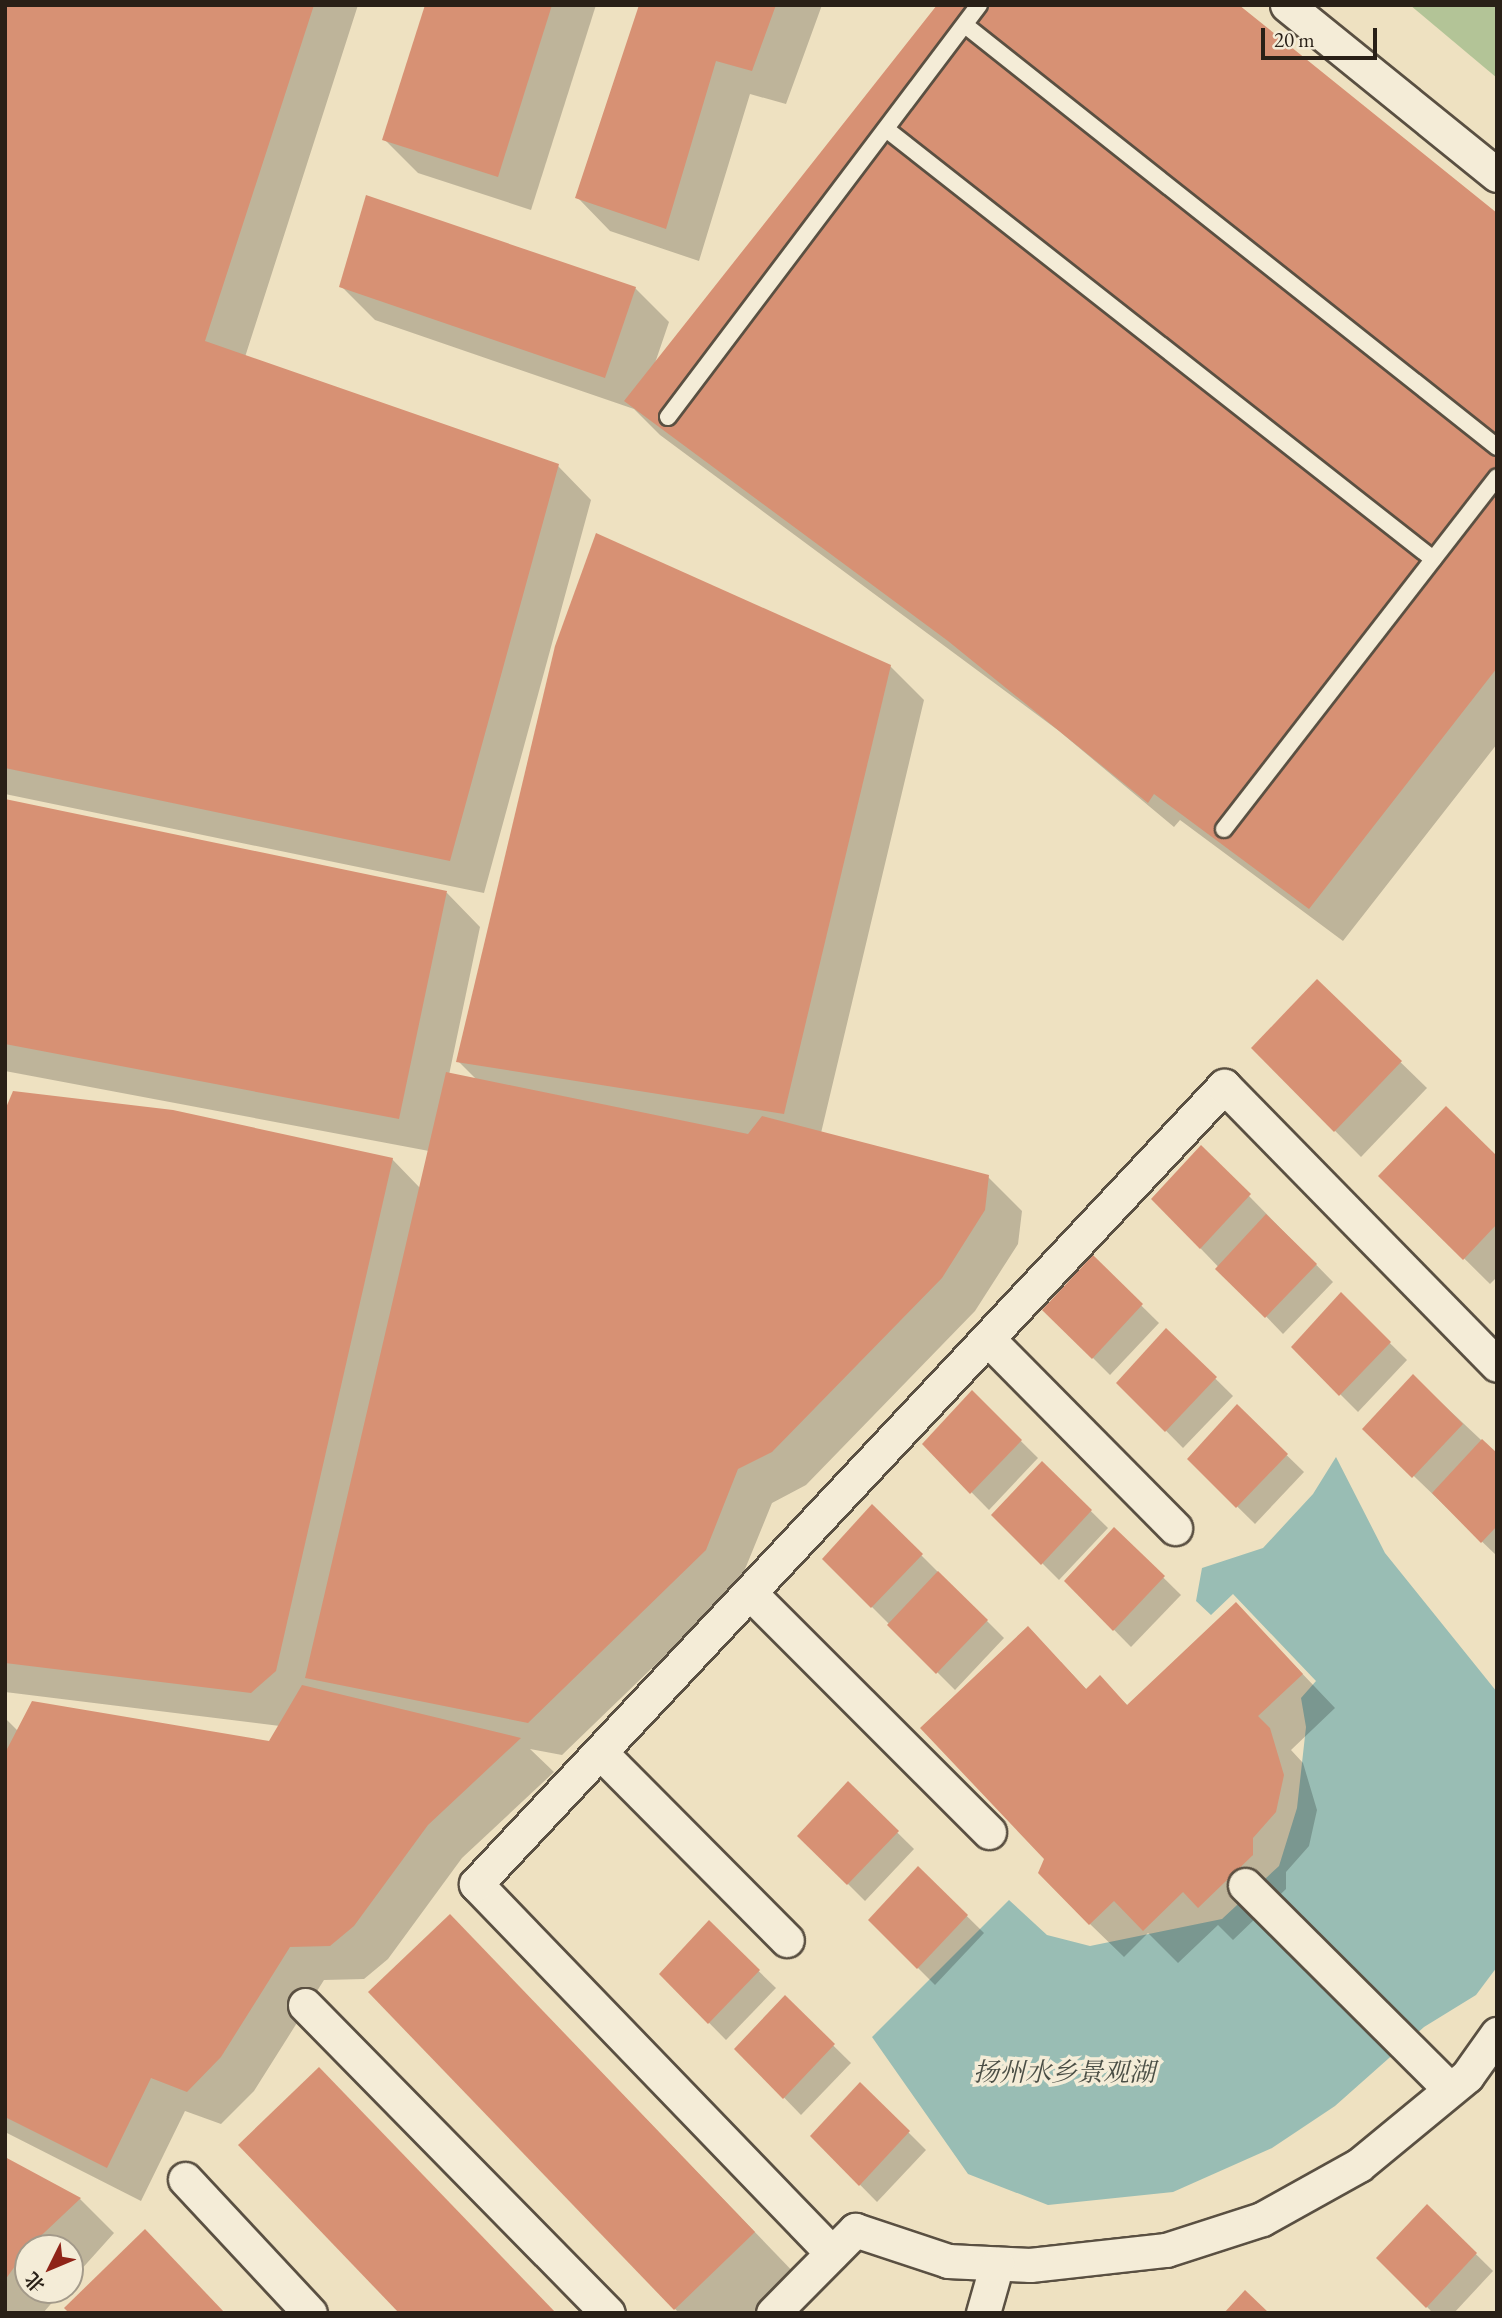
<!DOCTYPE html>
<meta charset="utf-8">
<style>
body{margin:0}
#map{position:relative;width:1502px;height:2318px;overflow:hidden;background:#eee1c1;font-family:"EB Garamond","Noto Serif SC",serif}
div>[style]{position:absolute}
.green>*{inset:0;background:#b3c497}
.water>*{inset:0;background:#99bdb4}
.shadow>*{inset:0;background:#0003}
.building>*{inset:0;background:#d79174}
.roads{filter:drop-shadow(2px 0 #5a5042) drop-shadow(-2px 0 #5a5042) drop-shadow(0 2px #5a5042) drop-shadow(0 -2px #5a5042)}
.service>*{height:16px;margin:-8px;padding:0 8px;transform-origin:8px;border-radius:8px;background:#f4ecd7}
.minor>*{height:33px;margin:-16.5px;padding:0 16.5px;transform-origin:16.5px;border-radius:16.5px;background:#f4ecd7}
span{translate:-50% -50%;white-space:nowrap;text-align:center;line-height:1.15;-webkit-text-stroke:7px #f4ecd7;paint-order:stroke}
.water-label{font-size:26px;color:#4b4f46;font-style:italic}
.frame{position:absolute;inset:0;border:7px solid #292017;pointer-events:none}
.north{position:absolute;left:14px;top:2234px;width:70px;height:70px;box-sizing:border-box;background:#f4ecd7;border:2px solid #a39a8a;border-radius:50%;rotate:227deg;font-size:19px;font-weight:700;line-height:28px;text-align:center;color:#292017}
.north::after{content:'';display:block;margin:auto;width:24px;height:32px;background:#8f2418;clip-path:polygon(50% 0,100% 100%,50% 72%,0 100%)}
.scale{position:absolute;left:1261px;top:28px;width:116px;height:32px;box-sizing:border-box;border:4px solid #292017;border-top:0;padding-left:9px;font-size:21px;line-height:24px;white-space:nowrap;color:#292017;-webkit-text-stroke:5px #f4ecd7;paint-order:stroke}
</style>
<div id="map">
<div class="green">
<i style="clip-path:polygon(1410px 5px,1497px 5px,1497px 78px)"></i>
</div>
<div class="water">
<i style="clip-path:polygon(1336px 1457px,1385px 1553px,1497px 1692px,1497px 1967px,1476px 1995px,1424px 2027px,1335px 2106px,1272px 2148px,1173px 2192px,1048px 2205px,968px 2174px,872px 2037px,1009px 1900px,1047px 1935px,1090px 1946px,1222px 1919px,1279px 1866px,1297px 1808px,1306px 1727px,1301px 1698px,1316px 1681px,1233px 1594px,1211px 1615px,1196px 1601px,1202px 1568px,1263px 1548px,1313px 1494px)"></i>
</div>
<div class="shadow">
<i style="clip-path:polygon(5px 5px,358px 5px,245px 357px,558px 466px,591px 500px,484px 893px,5px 794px)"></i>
<i style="clip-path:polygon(427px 5px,596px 5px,531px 210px,418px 173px,384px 139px)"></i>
<i style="clip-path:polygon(640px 5px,822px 5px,786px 104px,750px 94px,699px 261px,610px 231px,577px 197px)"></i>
<i style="clip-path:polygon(1497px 215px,1497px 744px,1343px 941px,1180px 820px,1174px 827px,1059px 731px,660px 435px,634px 409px,375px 320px,341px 286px,635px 288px,669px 322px,654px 366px)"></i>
<i style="clip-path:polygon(890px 666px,924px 700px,821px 1133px,988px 1177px,1022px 1211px,1018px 1244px,975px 1311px,806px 1485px,772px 1503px,739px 1584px,562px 1755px,530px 1749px,554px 1772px,462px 1858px,388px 1959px,364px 1979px,324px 1980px,254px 2091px,221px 2124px,185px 2111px,141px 2201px,5px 2132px,5px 1718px,18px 1731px,270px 1742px,280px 1726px,5px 1692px,5px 1115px,392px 1159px,420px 1188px,429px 1151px,5px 1071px,5px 801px,447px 893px,480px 927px,449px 1075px,477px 1080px,458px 1061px)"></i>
<i style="clip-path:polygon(1317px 981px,1427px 1088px,1361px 1157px,1253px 1048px)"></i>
<i style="clip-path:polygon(1201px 1147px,1333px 1282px,1283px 1334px,1153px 1199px)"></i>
<i style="clip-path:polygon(1497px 1158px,1497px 1277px,1490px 1284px,1381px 1176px)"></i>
<i style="clip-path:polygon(1093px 1258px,1159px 1323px,1110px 1375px,1045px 1310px)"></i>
<i style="clip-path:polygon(1341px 1295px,1407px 1360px,1358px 1412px,1293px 1347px)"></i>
<i style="clip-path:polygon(1166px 1330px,1233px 1396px,1183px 1448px,1118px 1382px)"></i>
<i style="clip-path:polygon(1413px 1376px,1497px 1455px,1497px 1556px,1365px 1429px)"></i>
<i style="clip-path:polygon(972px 1393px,1038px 1458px,989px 1510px,924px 1444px)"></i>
<i style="clip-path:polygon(1237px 1407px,1304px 1472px,1255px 1524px,1189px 1459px)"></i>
<i style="clip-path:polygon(1042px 1463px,1108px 1528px,1059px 1580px,994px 1515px)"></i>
<i style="clip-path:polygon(1114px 1529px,1181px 1595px,1131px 1647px,1066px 1581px)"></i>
<i style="clip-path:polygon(921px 1555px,1004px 1638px,955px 1690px,824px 1559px)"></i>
<i style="clip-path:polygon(1236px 1604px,1335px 1708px,1291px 1750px,1303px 1763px,1317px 1810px,1309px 1846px,1286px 1872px,1286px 1889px,1233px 1940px,1218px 1925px,1178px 1963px,1148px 1933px,1124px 1957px,1090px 1924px,1046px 1859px,1061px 1662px,1087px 1690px,1100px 1678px,1128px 1706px)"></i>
<i style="clip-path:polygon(848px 1784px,914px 1849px,865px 1901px,800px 1836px)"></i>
<i style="clip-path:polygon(918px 1868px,984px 1933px,935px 1985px,870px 1920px)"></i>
<i style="clip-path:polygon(709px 1923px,776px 1988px,726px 2040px,661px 1974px)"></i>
<i style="clip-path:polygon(496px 1963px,801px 2280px,766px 2313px,679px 2313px,371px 1992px)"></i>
<i style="clip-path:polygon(785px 1998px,851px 2063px,801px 2115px,737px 2049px)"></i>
<i style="clip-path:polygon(860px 2084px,926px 2150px,877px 2202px,812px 2136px)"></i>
<i style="clip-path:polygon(5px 2158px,80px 2199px,114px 2233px,70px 2282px,70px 2248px,28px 2248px,28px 2290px,63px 2290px,43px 2313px,5px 2313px)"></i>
<i style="clip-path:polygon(1427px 2206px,1493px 2271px,1454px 2313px,1433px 2313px,1379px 2258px)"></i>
</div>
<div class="building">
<i style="clip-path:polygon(5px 5px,314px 5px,205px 341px,559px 464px,450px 861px,5px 768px)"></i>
<i style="clip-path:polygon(425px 5px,552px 5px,498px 177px,382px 140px)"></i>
<i style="clip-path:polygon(639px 5px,776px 5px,752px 71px,716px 61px,666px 229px,575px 198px)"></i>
<i style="clip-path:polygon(937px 5px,1239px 5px,1497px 213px,1497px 668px,1309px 909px,1154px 794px,1148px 803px,948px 641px,624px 401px)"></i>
<i style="clip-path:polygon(366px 195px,636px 287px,605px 378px,339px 287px)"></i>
<i style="clip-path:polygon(596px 533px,891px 665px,784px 1114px,456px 1062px,555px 646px)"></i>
<i style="clip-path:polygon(5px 799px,447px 891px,399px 1119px,5px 1044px)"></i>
<i style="clip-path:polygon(1317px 979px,1402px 1061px,1334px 1132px,1251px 1048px)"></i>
<i style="clip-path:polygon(446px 1072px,748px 1134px,762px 1116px,989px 1175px,985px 1210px,942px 1278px,772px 1452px,738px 1469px,706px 1550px,528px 1723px,305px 1678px)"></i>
<i style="clip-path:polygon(13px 1091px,173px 1110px,393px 1158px,276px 1671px,251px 1693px,5px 1663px,5px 1110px)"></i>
<i style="clip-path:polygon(1446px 1106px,1497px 1156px,1497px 1224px,1463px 1260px,1378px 1176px)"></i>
<i style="clip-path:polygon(1201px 1145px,1251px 1194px,1200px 1249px,1151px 1199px)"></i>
<i style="clip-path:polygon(1266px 1214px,1317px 1264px,1265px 1318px,1215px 1269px)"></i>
<i style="clip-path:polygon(1093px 1255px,1143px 1304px,1092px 1359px,1042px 1310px)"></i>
<i style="clip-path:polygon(1341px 1292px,1391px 1342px,1339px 1396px,1291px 1347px)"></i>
<i style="clip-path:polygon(1166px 1328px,1217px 1377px,1165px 1432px,1116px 1383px)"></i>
<i style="clip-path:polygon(1413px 1374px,1463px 1424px,1412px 1478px,1362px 1429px)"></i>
<i style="clip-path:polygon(972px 1390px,1022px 1440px,970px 1494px,922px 1444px)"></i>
<i style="clip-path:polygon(1237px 1404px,1288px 1454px,1236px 1508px,1187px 1459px)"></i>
<i style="clip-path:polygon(1482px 1439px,1497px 1453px,1497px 1526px,1481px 1543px,1432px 1493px)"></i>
<i style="clip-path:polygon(1042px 1461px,1092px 1510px,1041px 1565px,991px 1515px)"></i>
<i style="clip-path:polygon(872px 1504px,923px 1554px,871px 1608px,822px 1559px)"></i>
<i style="clip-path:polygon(1114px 1527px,1165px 1576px,1113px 1631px,1064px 1581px)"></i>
<i style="clip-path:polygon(938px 1571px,988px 1620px,936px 1674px,887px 1625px)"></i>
<i style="clip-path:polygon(1236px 1602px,1303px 1674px,1258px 1716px,1270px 1728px,1284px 1775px,1276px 1812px,1253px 1838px,1253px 1855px,1198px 1908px,1183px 1892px,1143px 1931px,1114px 1901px,1089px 1925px,1038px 1873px,1044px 1859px,920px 1728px,1028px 1626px,1086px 1689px,1100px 1675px,1127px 1705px)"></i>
<i style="clip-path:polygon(302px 1685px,521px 1738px,428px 1825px,354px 1926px,330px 1946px,290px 1947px,221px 2057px,187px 2092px,151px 2078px,107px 2168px,5px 2117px,5px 1753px,32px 1701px,269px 1741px)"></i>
<i style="clip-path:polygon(848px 1781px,899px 1831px,847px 1885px,797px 1836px)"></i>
<i style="clip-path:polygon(918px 1866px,968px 1915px,917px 1969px,868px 1920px)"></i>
<i style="clip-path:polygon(450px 1914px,755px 2232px,674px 2310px,368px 1992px)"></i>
<i style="clip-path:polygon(709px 1920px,760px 1970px,708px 2024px,659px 1974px)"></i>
<i style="clip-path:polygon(785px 1995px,835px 2044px,783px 2099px,734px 2049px)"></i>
<i style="clip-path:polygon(319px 2067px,556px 2313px,399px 2313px,238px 2145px)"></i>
<i style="clip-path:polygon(860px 2082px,910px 2131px,859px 2186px,810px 2136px)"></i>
<i style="clip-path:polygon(5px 2157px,81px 2198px,28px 2248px,5px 2280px)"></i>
<i style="clip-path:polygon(1427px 2204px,1477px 2253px,1426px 2308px,1376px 2258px)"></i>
<i style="clip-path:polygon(145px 2229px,225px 2313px,69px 2313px,64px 2308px)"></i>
<i style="clip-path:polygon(1245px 2290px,1269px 2313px,1224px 2313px)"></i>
</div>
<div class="roads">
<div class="service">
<i style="left:965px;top:25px;width:679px;rotate:38.42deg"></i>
<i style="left:886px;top:129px;width:696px;rotate:38.17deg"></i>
<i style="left:668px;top:417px;width:516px;rotate:-52.95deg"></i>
<i style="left:1224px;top:829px;width:445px;rotate:-52.2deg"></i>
</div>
<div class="minor">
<i style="left:1287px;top:5px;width:270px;rotate:39deg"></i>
<i style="left:988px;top:1339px;width:266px;rotate:45.3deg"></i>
<i style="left:750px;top:1593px;width:338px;rotate:45deg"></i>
<i style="left:600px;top:1752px;width:265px;rotate:45.2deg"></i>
<i style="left:1245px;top:1885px;width:289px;rotate:44.9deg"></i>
<i style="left:305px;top:2005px;width:432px;rotate:45.5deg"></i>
<i style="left:185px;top:2179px;width:183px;rotate:47deg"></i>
<i style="left:832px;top:2253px;width:513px;rotate:-133.97deg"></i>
<i style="left:476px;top:1884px;width:1094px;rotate:-46.85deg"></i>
<i style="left:1224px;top:1086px;width:390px;rotate:45.6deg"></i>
<i style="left:773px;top:2313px;width:117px;rotate:-45.3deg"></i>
<i style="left:855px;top:2230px;width:98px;rotate:18.4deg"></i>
<i style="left:948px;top:2261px;width:82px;rotate:2.8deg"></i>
<i style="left:1030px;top:2265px;width:137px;rotate:-6.3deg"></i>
<i style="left:1166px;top:2250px;width:101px;rotate:-17.9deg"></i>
<i style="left:1262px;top:2219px;width:111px;rotate:-29.1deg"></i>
<i style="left:1359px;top:2165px;width:140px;rotate:-39.5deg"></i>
<i style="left:1467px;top:2076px;width:52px;rotate:-54.5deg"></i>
<i style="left:983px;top:2313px;width:51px;rotate:-74.1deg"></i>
</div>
</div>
<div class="water-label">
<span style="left:1064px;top:2073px">扬州水乡景观湖</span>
</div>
<div class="frame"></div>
<div class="north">北</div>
<div class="scale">20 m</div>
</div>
